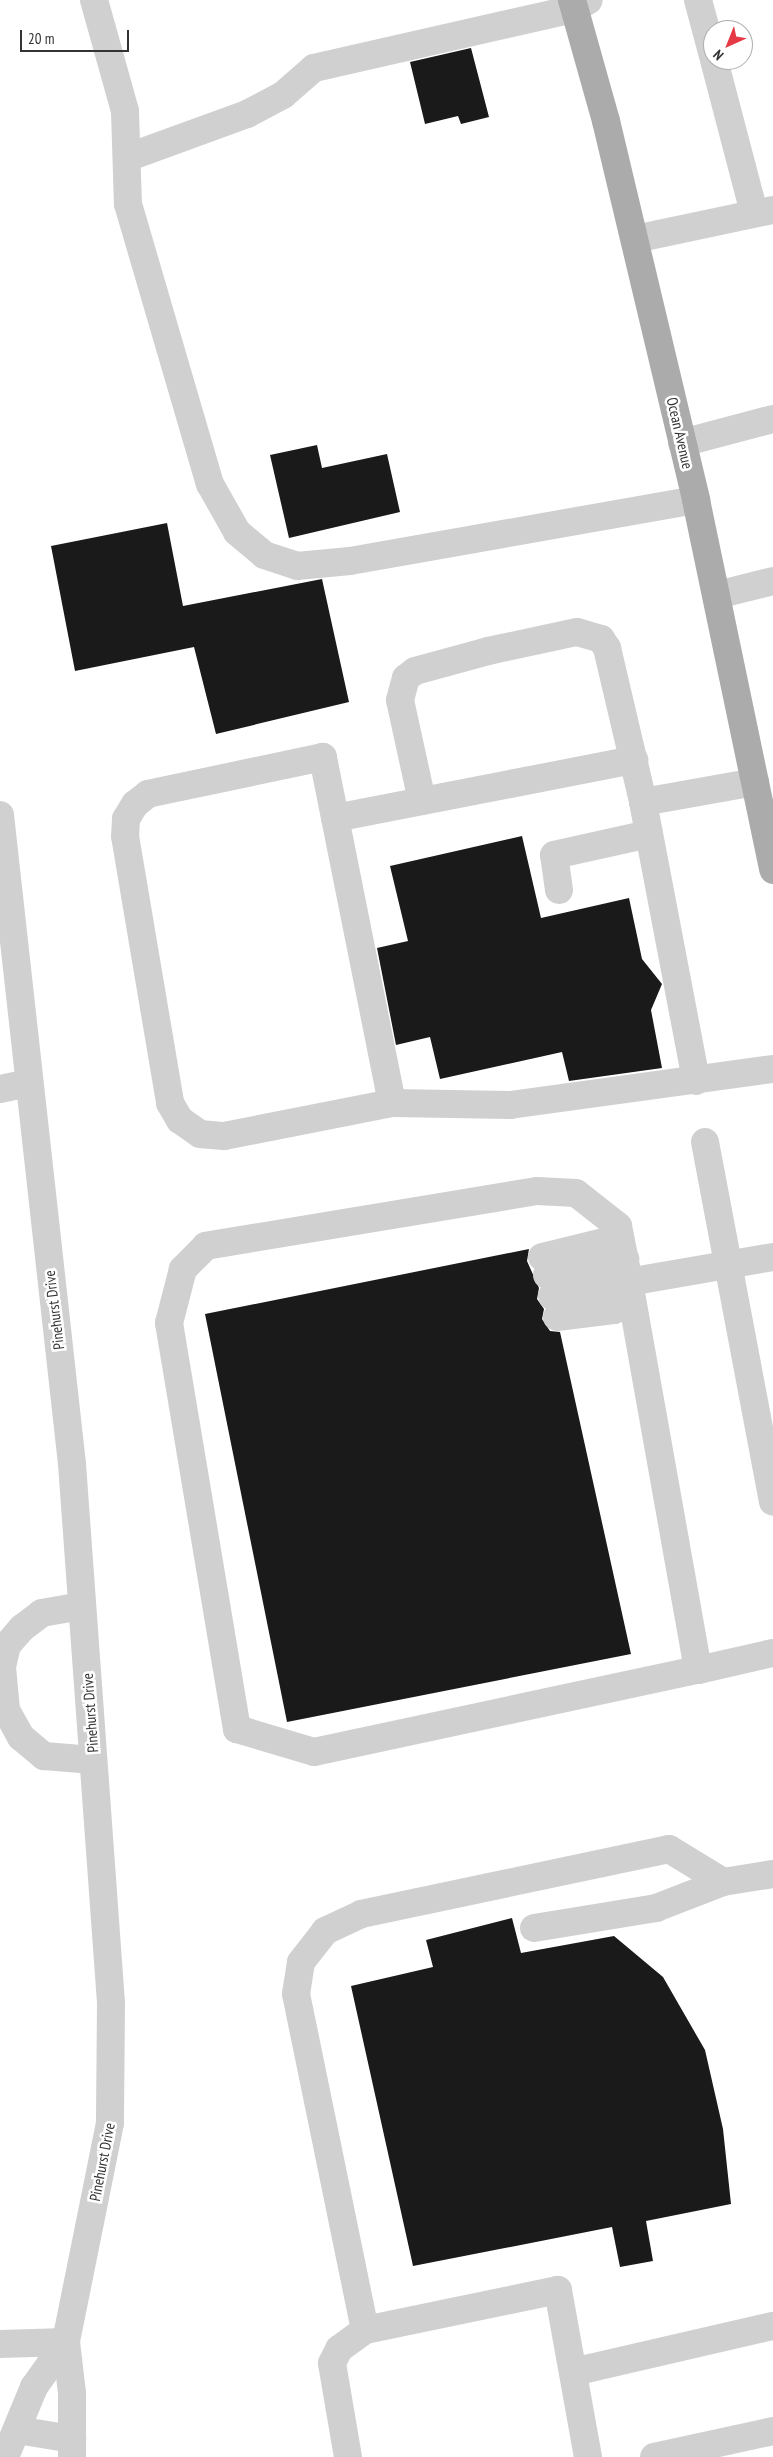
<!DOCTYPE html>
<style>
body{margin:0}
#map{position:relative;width:773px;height:2457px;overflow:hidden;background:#fff;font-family:"PT Sans Narrow",sans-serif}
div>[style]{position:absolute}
.building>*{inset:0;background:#1a1a1a}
.minor>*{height:28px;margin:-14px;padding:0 14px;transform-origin:14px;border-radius:14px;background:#d0d0d0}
.major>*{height:28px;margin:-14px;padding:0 14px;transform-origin:14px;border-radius:14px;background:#ababab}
span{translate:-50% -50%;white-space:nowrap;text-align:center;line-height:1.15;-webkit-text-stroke:5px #fff;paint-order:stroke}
.street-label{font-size:15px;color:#333}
.north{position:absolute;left:703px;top:20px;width:50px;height:50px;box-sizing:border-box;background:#fff;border:1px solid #adadad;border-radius:50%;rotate:224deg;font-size:14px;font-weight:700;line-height:20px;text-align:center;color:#333}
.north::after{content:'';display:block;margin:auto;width:18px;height:22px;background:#e63946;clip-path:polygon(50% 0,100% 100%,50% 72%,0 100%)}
.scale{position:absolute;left:20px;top:30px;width:109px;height:22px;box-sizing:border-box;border:2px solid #333;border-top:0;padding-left:6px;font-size:15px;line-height:18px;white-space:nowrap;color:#333;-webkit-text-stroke:4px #fff;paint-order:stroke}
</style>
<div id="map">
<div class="building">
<i style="clip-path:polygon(471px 48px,489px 117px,461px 124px,458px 116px,425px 124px,410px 62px)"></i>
<i style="clip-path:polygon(317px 445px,322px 468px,387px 454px,400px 512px,289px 538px,270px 455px)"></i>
<i style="clip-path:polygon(167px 523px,183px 606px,322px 579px,349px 702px,216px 734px,194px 647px,75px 671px,51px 546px)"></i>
<i style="clip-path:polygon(522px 836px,541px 918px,629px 898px,642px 959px,662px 984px,651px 1010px,662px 1068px,569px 1081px,562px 1052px,440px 1079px,430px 1037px,396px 1045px,377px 948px,408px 941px,390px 866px)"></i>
<i style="clip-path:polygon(529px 1249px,527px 1261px,539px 1288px,537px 1299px,544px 1309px,542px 1319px,550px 1331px,560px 1332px,631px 1654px,287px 1722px,205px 1314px)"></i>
<i style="clip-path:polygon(512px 1918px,521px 1953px,614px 1936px,663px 1977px,705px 2050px,723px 2129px,731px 2204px,646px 2221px,653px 2261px,620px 2267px,612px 2227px,413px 2266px,351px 1986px,433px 1967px,426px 1940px)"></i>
</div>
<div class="minor">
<i style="left:94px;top:0;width:115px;rotate:74.4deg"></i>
<i style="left:125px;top:111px;width:93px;rotate:88.2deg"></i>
<i style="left:128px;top:204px;width:292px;rotate:73.7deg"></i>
<i style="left:210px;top:484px;width:55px;rotate:60.6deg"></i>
<i style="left:237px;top:532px;width:35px;rotate:40deg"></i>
<i style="left:264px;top:555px;width:35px;rotate:18deg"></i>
<i style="left:297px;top:566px;width:53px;rotate:-5.4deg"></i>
<i style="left:350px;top:561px;width:351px;rotate:-10deg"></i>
<i style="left:698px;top:0;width:58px;rotate:75deg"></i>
<i style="left:714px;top:60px;width:158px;rotate:75.3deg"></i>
<i style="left:129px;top:157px;width:126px;rotate:-20deg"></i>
<i style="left:247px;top:114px;width:41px;rotate:-27.8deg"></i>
<i style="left:283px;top:95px;width:41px;rotate:-41.1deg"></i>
<i style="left:314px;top:68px;width:267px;rotate:-12.8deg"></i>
<i style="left:574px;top:9px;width:17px;rotate:-31deg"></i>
<i style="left:635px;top:239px;width:141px;rotate:-11.9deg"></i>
<i style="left:682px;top:443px;width:94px;rotate:-14.8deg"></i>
<i style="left:717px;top:595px;width:58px;rotate:-14deg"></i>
<i style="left:422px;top:801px;width:103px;rotate:-102.3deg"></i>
<i style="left:400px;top:700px;width:23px;rotate:-75deg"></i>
<i style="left:406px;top:678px;width:11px;rotate:-38deg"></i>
<i style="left:415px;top:671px;width:76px;rotate:-15.3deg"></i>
<i style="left:488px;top:651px;width:91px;rotate:-12.1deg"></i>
<i style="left:577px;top:632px;width:25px;rotate:16deg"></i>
<i style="left:601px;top:639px;width:11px;rotate:56deg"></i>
<i style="left:607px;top:648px;width:158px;rotate:76.8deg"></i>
<i style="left:643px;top:802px;width:284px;rotate:79.2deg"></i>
<i style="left:643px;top:802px;width:114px;rotate:-10.1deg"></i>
<i style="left:0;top:815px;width:653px;rotate:83.67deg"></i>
<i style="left:72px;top:1464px;width:540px;rotate:85.86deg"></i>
<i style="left:111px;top:2003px;width:120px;rotate:90.5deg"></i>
<i style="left:110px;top:2123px;width:223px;rotate:101.4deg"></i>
<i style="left:66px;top:2342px;width:51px;rotate:83.3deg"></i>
<i style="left:72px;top:2393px;width:64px;rotate:90deg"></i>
<i style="left:335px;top:818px;width:305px;rotate:-11deg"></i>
<i style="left:559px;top:890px;width:35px;rotate:-98deg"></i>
<i style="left:554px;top:855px;width:97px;rotate:-12.5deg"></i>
<i style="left:0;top:1089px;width:29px;rotate:-12deg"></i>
<i style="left:392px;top:1103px;width:353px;rotate:-101.3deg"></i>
<i style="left:323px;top:757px;width:179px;rotate:168.1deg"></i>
<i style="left:148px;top:794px;width:16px;rotate:142deg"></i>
<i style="left:135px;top:804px;width:17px;rotate:121deg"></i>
<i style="left:126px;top:819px;width:17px;rotate:93deg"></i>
<i style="left:125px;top:836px;width:271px;rotate:80.4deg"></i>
<i style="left:170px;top:1103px;width:20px;rotate:60deg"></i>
<i style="left:180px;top:1120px;width:24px;rotate:35deg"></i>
<i style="left:200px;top:1134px;width:24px;rotate:5deg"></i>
<i style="left:224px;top:1136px;width:171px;rotate:-11.1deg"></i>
<i style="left:392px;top:1103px;width:118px;rotate:1deg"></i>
<i style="left:510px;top:1105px;width:265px;rotate:-7.8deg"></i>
<i style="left:705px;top:1142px;width:366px;rotate:79.3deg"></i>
<i style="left:542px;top:1257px;width:80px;rotate:-13.7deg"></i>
<i style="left:773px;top:1257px;width:146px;rotate:170.2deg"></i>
<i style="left:629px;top:1282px;width:394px;rotate:79.9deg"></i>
<i style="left:698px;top:1670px;width:77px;rotate:-12.8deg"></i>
<i style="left:547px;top:1275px;width:80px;rotate:-11.6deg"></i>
<i style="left:552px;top:1296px;width:78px;rotate:-10.3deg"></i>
<i style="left:557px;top:1317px;width:57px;rotate:-7deg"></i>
<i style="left:614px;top:1310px;width:32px;rotate:-62deg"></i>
<i style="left:629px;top:1282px;width:57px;rotate:-101.1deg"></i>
<i style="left:618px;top:1226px;width:53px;rotate:-141.8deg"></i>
<i style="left:576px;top:1193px;width:39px;rotate:-177deg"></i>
<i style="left:537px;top:1191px;width:336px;rotate:170.6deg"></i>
<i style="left:206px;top:1246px;width:33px;rotate:135deg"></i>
<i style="left:183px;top:1269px;width:56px;rotate:104.5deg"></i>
<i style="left:169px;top:1323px;width:412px;rotate:80.5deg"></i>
<i style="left:237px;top:1729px;width:80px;rotate:16.6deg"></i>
<i style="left:314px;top:1752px;width:393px;rotate:-12.1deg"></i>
<i style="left:82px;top:1606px;width:41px;rotate:170.1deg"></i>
<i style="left:42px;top:1613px;width:25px;rotate:143deg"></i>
<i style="left:22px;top:1628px;width:23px;rotate:131deg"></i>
<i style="left:7px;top:1645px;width:23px;rotate:103deg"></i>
<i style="left:2px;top:1667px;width:43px;rotate:84.7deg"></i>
<i style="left:6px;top:1710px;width:31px;rotate:61deg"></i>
<i style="left:21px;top:1737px;width:30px;rotate:40deg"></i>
<i style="left:44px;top:1756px;width:49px;rotate:4.7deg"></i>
<i style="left:534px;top:1928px;width:124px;rotate:-9.3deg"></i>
<i style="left:656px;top:1908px;width:72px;rotate:-21.2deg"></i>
<i style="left:0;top:2344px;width:66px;rotate:-1.7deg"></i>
<i style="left:573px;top:2372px;width:205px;rotate:-13deg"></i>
<i style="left:17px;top:2430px;width:56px;rotate:9.3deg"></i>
<i style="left:5px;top:2457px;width:76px;rotate:-67.5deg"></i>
<i style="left:34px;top:2387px;width:55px;rotate:-54.6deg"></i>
<i style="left:348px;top:2457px;width:95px;rotate:-99.7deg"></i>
<i style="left:332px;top:2363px;width:16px;rotate:-63deg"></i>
<i style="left:339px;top:2349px;width:32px;rotate:-36deg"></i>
<i style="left:588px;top:2457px;width:170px;rotate:-100.2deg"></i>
<i style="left:558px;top:2290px;width:197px;rotate:168.3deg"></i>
<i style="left:365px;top:2330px;width:343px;rotate:-101.6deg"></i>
<i style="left:296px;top:1994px;width:32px;rotate:-81deg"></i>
<i style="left:301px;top:1962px;width:39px;rotate:-52deg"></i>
<i style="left:325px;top:1931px;width:40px;rotate:-25deg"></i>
<i style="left:361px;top:1914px;width:315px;rotate:-11.9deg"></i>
<i style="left:669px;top:1849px;width:63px;rotate:31.4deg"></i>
<i style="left:723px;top:1882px;width:51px;rotate:-9.1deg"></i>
<i style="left:654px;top:2457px;width:122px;rotate:-12.3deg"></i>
</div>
<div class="major">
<i style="left:572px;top:0;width:126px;rotate:74.3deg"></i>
<i style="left:606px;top:121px;width:390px;rotate:76.6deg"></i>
<i style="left:696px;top:500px;width:378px;rotate:78.2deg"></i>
</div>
<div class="street-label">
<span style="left:680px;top:433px;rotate:77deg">Ocean Avenue</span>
<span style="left:54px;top:1310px;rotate:-97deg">Pinehurst Drive</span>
<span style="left:90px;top:1713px;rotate:-94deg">Pinehurst Drive</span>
<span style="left:102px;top:2162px;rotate:-79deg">Pinehurst Drive</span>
</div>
<div class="north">N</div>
<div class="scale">20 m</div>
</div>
